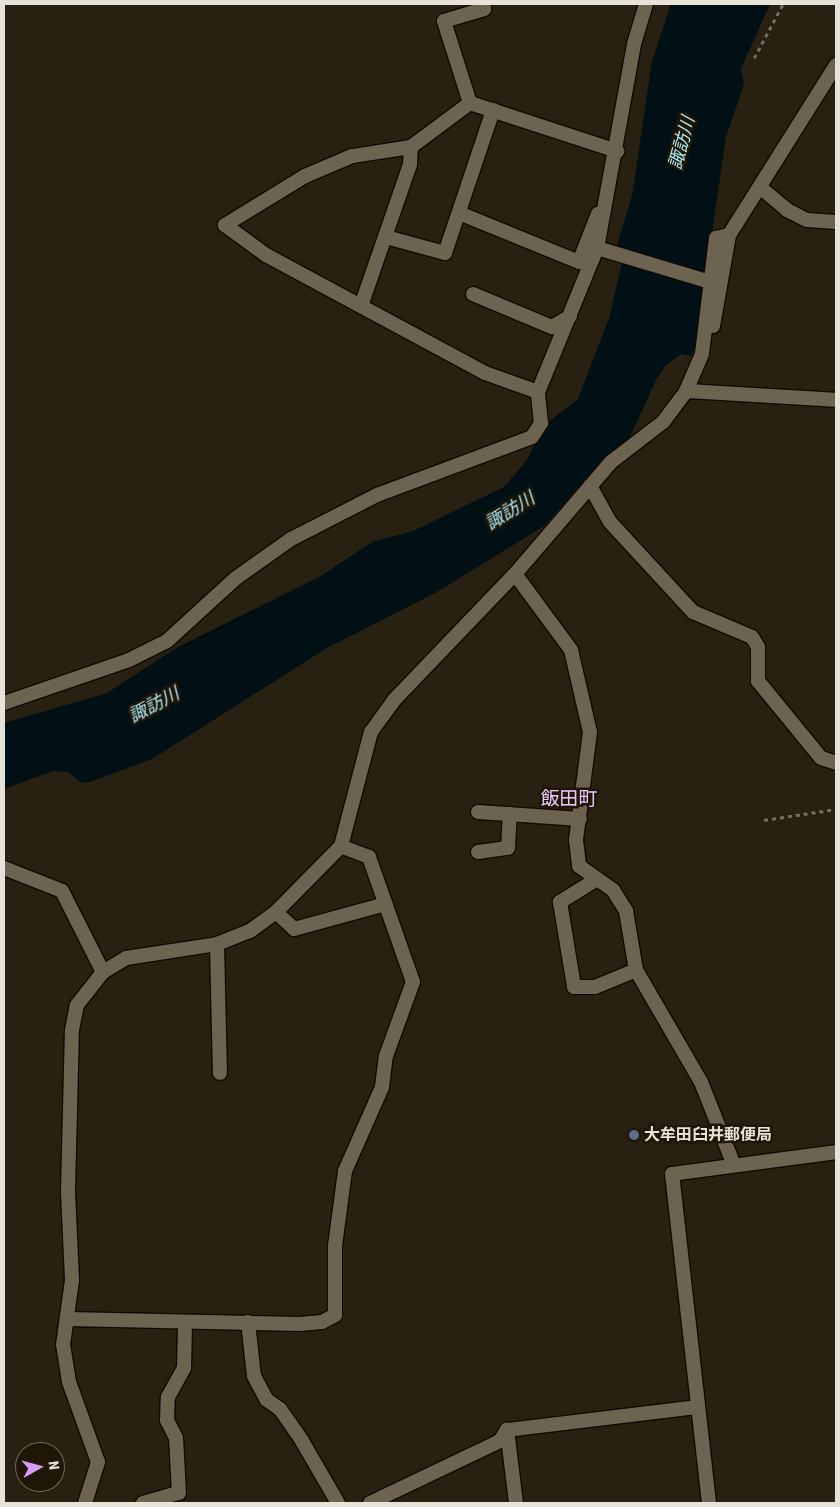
<!DOCTYPE html>
<meta charset="utf-8">
<style>
body{margin:0}
#map{position:relative;width:840px;height:1507px;overflow:hidden;background:#282010;font-family:"Roboto Condensed","Noto Sans JP",sans-serif}
div>[style]{position:absolute}
.water>*{inset:0;background:#001015}
.path>*{height:2.5px;margin-top:-1.25px;transform-origin:0;background:repeating-linear-gradient(90deg,#766f61 0 4px,transparent 0 8px)}
.roads{filter:drop-shadow(1px 0 #110900) drop-shadow(-1px 0 #110900) drop-shadow(0 1px #110900) drop-shadow(0 -1px #110900)}
.minor>*{height:14px;margin:-7px;padding:0 7px;transform-origin:7px;border-radius:7px;background:#6d6351}
.dots>*{width:14px;height:14px;translate:-50% -50%;box-sizing:border-box;border:2px solid #1f1607;border-radius:50%}
span{translate:-50% -50%;white-space:nowrap;text-align:center;line-height:1.15;-webkit-text-stroke:5px #1f1607;paint-order:stroke}
.poi-label{font-size:16px;color:#e8e3d8;font-weight:700}
.left{translate:0 -50%;text-align:left}
.water-label{font-size:18px;color:#abeaf9;font-style:italic}
.quarter-label{font-size:19px;color:#eac8fd}
.frame{position:absolute;inset:0;border:5px solid #e8e3d8;pointer-events:none}
.north{position:absolute;left:15px;top:1442px;width:50px;height:50px;box-sizing:border-box;background:#1f1607;border:1px solid #6f685b;border-radius:50%;rotate:83deg;font-size:14px;font-weight:700;line-height:20px;text-align:center;color:#e8e3d8}
.north::after{content:'';display:block;margin:auto;width:18px;height:22px;background:#d79bf9;clip-path:polygon(50% 0,100% 100%,50% 72%,0 100%)}
</style>
<div id="map">
<div class="water">
<i style="clip-path:polygon(671px 4px,770px 4px,741px 69px,744px 84px,726px 137px,695px 348px,691px 356px,681px 354px,666px 365px,656px 380px,628px 441px,607px 455px,544px 526px,435px 593px,327px 648px,152px 759px,90px 782px,82px 783px,68px 772px,53px 771px,4px 789px,4px 723px,107px 693px,178px 647px,319px 577px,372px 542px,413px 531px,504px 487px,527px 460px,543px 426px,578px 399px,609px 318px,622px 263px,616px 248px,632px 196px,652px 61px)"></i>
</div>
<div class="path">
<i style="left:754px;top:58px;width:61px;rotate:-61.8deg"></i>
<i style="left:764px;top:820px;width:73px;rotate:-8.7deg"></i>
</div>
<div class="roads">
<div class="minor">
<i style="left:470px;top:103px;width:74px;rotate:143.3deg"></i>
<i style="left:411px;top:147px;width:60px;rotate:171.3deg"></i>
<i style="left:352px;top:156px;width:51px;rotate:156.9deg"></i>
<i style="left:305px;top:176px;width:94px;rotate:148.5deg"></i>
<i style="left:225px;top:225px;width:51px;rotate:36.2deg"></i>
<i style="left:266px;top:255px;width:249px;rotate:28.3deg"></i>
<i style="left:485px;top:373px;width:56px;rotate:19.7deg"></i>
<i style="left:470px;top:103px;width:155px;rotate:18.1deg"></i>
<i style="left:470px;top:103px;width:86px;rotate:-107.6deg"></i>
<i style="left:444px;top:21px;width:42px;rotate:-16.7deg"></i>
<i style="left:484px;top:9px;width:5px;rotate:-101deg"></i>
<i style="left:761px;top:188px;width:34px;rotate:40deg"></i>
<i style="left:787px;top:210px;width:22px;rotate:27deg"></i>
<i style="left:807px;top:220px;width:29px;rotate:4deg"></i>
<i style="left:459px;top:213px;width:130px;rotate:22.2deg"></i>
<i style="left:579px;top:262px;width:52px;rotate:-68.4deg"></i>
<i style="left:386px;top:237px;width:61px;rotate:15.2deg"></i>
<i style="left:445px;top:253px;width:151px;rotate:-71.4deg"></i>
<i style="left:597px;top:248px;width:118px;rotate:16.7deg"></i>
<i style="left:473px;top:294px;width:86px;rotate:22.7deg"></i>
<i style="left:552px;top:327px;width:21px;rotate:-31deg"></i>
<i style="left:362px;top:303px;width:147px;rotate:-70.9deg"></i>
<i style="left:410px;top:164px;width:17px;rotate:-87deg"></i>
<i style="left:713px;top:326px;width:92px;rotate:-80deg"></i>
<i style="left:686px;top:391px;width:150px;rotate:3.4deg"></i>
<i style="left:590px;top:486px;width:41px;rotate:60.9deg"></i>
<i style="left:610px;top:522px;width:122px;rotate:47.3deg"></i>
<i style="left:693px;top:612px;width:64px;rotate:23deg"></i>
<i style="left:752px;top:637px;width:12px;rotate:59deg"></i>
<i style="left:758px;top:647px;width:34px;rotate:90deg"></i>
<i style="left:758px;top:681px;width:99px;rotate:50.7deg"></i>
<i style="left:821px;top:758px;width:16px;rotate:18deg"></i>
<i style="left:515px;top:574px;width:94px;rotate:53.6deg"></i>
<i style="left:571px;top:650px;width:84px;rotate:77deg"></i>
<i style="left:590px;top:732px;width:109px;rotate:97.4deg"></i>
<i style="left:576px;top:840px;width:26px;rotate:83deg"></i>
<i style="left:579px;top:866px;width:42px;rotate:35.2deg"></i>
<i style="left:613px;top:890px;width:25px;rotate:58deg"></i>
<i style="left:626px;top:911px;width:60px;rotate:80.4deg"></i>
<i style="left:636px;top:970px;width:129px;rotate:59.9deg"></i>
<i style="left:701px;top:1082px;width:87px;rotate:68.4deg"></i>
<i style="left:4px;top:703px;width:132px;rotate:-19deg"></i>
<i style="left:129px;top:660px;width:42px;rotate:-26.6deg"></i>
<i style="left:167px;top:641px;width:93px;rotate:-42.4deg"></i>
<i style="left:236px;top:578px;width:67px;rotate:-35.3deg"></i>
<i style="left:291px;top:539px;width:97px;rotate:-27.1deg"></i>
<i style="left:377px;top:495px;width:165px;rotate:-20.5deg"></i>
<i style="left:532px;top:437px;width:17px;rotate:-57deg"></i>
<i style="left:541px;top:423px;width:31px;rotate:-96deg"></i>
<i style="left:538px;top:392px;width:156px;rotate:-67.7deg"></i>
<i style="left:597px;top:248px;width:207px;rotate:-79.7deg"></i>
<i style="left:634px;top:44px;width:42px;rotate:-73.3deg"></i>
<i style="left:478px;top:812px;width:102px;rotate:3.9deg"></i>
<i style="left:478px;top:852px;width:30px;rotate:-8deg"></i>
<i style="left:508px;top:848px;width:34px;rotate:-87deg"></i>
<i style="left:4px;top:868px;width:62px;rotate:21.6deg"></i>
<i style="left:62px;top:891px;width:91px;rotate:63.2deg"></i>
<i style="left:597px;top:879px;width:44px;rotate:148.1deg"></i>
<i style="left:560px;top:902px;width:86px;rotate:80.6deg"></i>
<i style="left:574px;top:987px;width:21px"></i>
<i style="left:595px;top:987px;width:44px;rotate:-22.5deg"></i>
<i style="left:276px;top:912px;width:25px;rotate:43deg"></i>
<i style="left:294px;top:929px;width:95px;rotate:-15.2deg"></i>
<i style="left:217px;top:944px;width:129px;rotate:88.7deg"></i>
<i style="left:67px;top:1319px;width:233px;rotate:1.2deg"></i>
<i style="left:300px;top:1324px;width:22px;rotate:-5deg"></i>
<i style="left:322px;top:1322px;width:15px;rotate:-28deg"></i>
<i style="left:335px;top:1315px;width:69px;rotate:-90deg"></i>
<i style="left:335px;top:1246px;width:76px;rotate:-82.4deg"></i>
<i style="left:345px;top:1171px;width:92px;rotate:-66.2deg"></i>
<i style="left:382px;top:1087px;width:31px;rotate:-83deg"></i>
<i style="left:386px;top:1056px;width:79px;rotate:-70deg"></i>
<i style="left:413px;top:982px;width:133px;rotate:-109.4deg"></i>
<i style="left:369px;top:857px;width:30px;rotate:-159deg"></i>
<i style="left:248px;top:1322px;width:54px;rotate:83.7deg"></i>
<i style="left:254px;top:1376px;width:27px;rotate:62deg"></i>
<i style="left:267px;top:1400px;width:16px;rotate:35deg"></i>
<i style="left:280px;top:1409px;width:39px;rotate:55deg"></i>
<i style="left:302px;top:1441px;width:72px;rotate:59.9deg"></i>
<i style="left:85px;top:1503px;width:43px;rotate:-72.4deg"></i>
<i style="left:98px;top:1462px;width:85px;rotate:-109.9deg"></i>
<i style="left:69px;top:1382px;width:37px;rotate:-99deg"></i>
<i style="left:63px;top:1345px;width:66px;rotate:-82.1deg"></i>
<i style="left:72px;top:1280px;width:89px;rotate:-92.6deg"></i>
<i style="left:68px;top:1191px;width:161px;rotate:-88.6deg"></i>
<i style="left:72px;top:1030px;width:25px;rotate:-79deg"></i>
<i style="left:77px;top:1005px;width:42px;rotate:-51.8deg"></i>
<i style="left:103px;top:972px;width:27px;rotate:-31deg"></i>
<i style="left:126px;top:958px;width:92px;rotate:-8.7deg"></i>
<i style="left:217px;top:944px;width:35px;rotate:-22deg"></i>
<i style="left:250px;top:931px;width:32px;rotate:-36deg"></i>
<i style="left:276px;top:912px;width:93px;rotate:-45.4deg"></i>
<i style="left:341px;top:846px;width:118px;rotate:-75.3deg"></i>
<i style="left:371px;top:732px;width:39px;rotate:-54deg"></i>
<i style="left:394px;top:700px;width:175px;rotate:-46.2deg"></i>
<i style="left:515px;top:574px;width:148px;rotate:-49.4deg"></i>
<i style="left:611px;top:462px;width:66px;rotate:-37.6deg"></i>
<i style="left:663px;top:422px;width:39px;rotate:-53deg"></i>
<i style="left:686px;top:391px;width:40px;rotate:-66.6deg"></i>
<i style="left:702px;top:354px;width:117px;rotate:-83.1deg"></i>
<i style="left:716px;top:238px;width:13px;rotate:-13deg"></i>
<i style="left:729px;top:235px;width:201px;rotate:-57.8deg"></i>
<i style="left:143px;top:1503px;width:37px;rotate:-16deg"></i>
<i style="left:179px;top:1493px;width:55px;rotate:-93.1deg"></i>
<i style="left:176px;top:1438px;width:20px;rotate:-117deg"></i>
<i style="left:167px;top:1420px;width:23px;rotate:-88deg"></i>
<i style="left:168px;top:1397px;width:33px;rotate:-61deg"></i>
<i style="left:184px;top:1368px;width:45px;rotate:-88.7deg"></i>
<i style="left:370px;top:1503px;width:144px;rotate:-25.5deg"></i>
<i style="left:500px;top:1441px;width:13px;rotate:-58deg"></i>
<i style="left:516px;top:1503px;width:74px;rotate:-97deg"></i>
<i style="left:507px;top:1430px;width:192px;rotate:-6.9deg"></i>
<i style="left:709px;top:1503px;width:331px;rotate:-96.4deg"></i>
<i style="left:672px;top:1174px;width:165px;rotate:-7.6deg"></i>
</div>
</div>
<div class="dots">
<i style="left:634px;top:1135px;background:#5c6f8a"></i>
</div>
<div class="poi-label">
<span class="left" style="left:644px;top:1135px">大牟田臼井郵便局</span>
</div>
<div class="water-label">
<span style="left:682px;top:143px;rotate:-75deg">諏訪川</span>
<span style="left:510px;top:511px;rotate:-32deg">諏訪川</span>
<span style="left:154px;top:705px;rotate:-28deg">諏訪川</span>
</div>
<div class="quarter-label">
<span style="left:569px;top:799px">飯田町</span>
</div>
<div class="frame"></div>
<div class="north">N</div>
</div>
